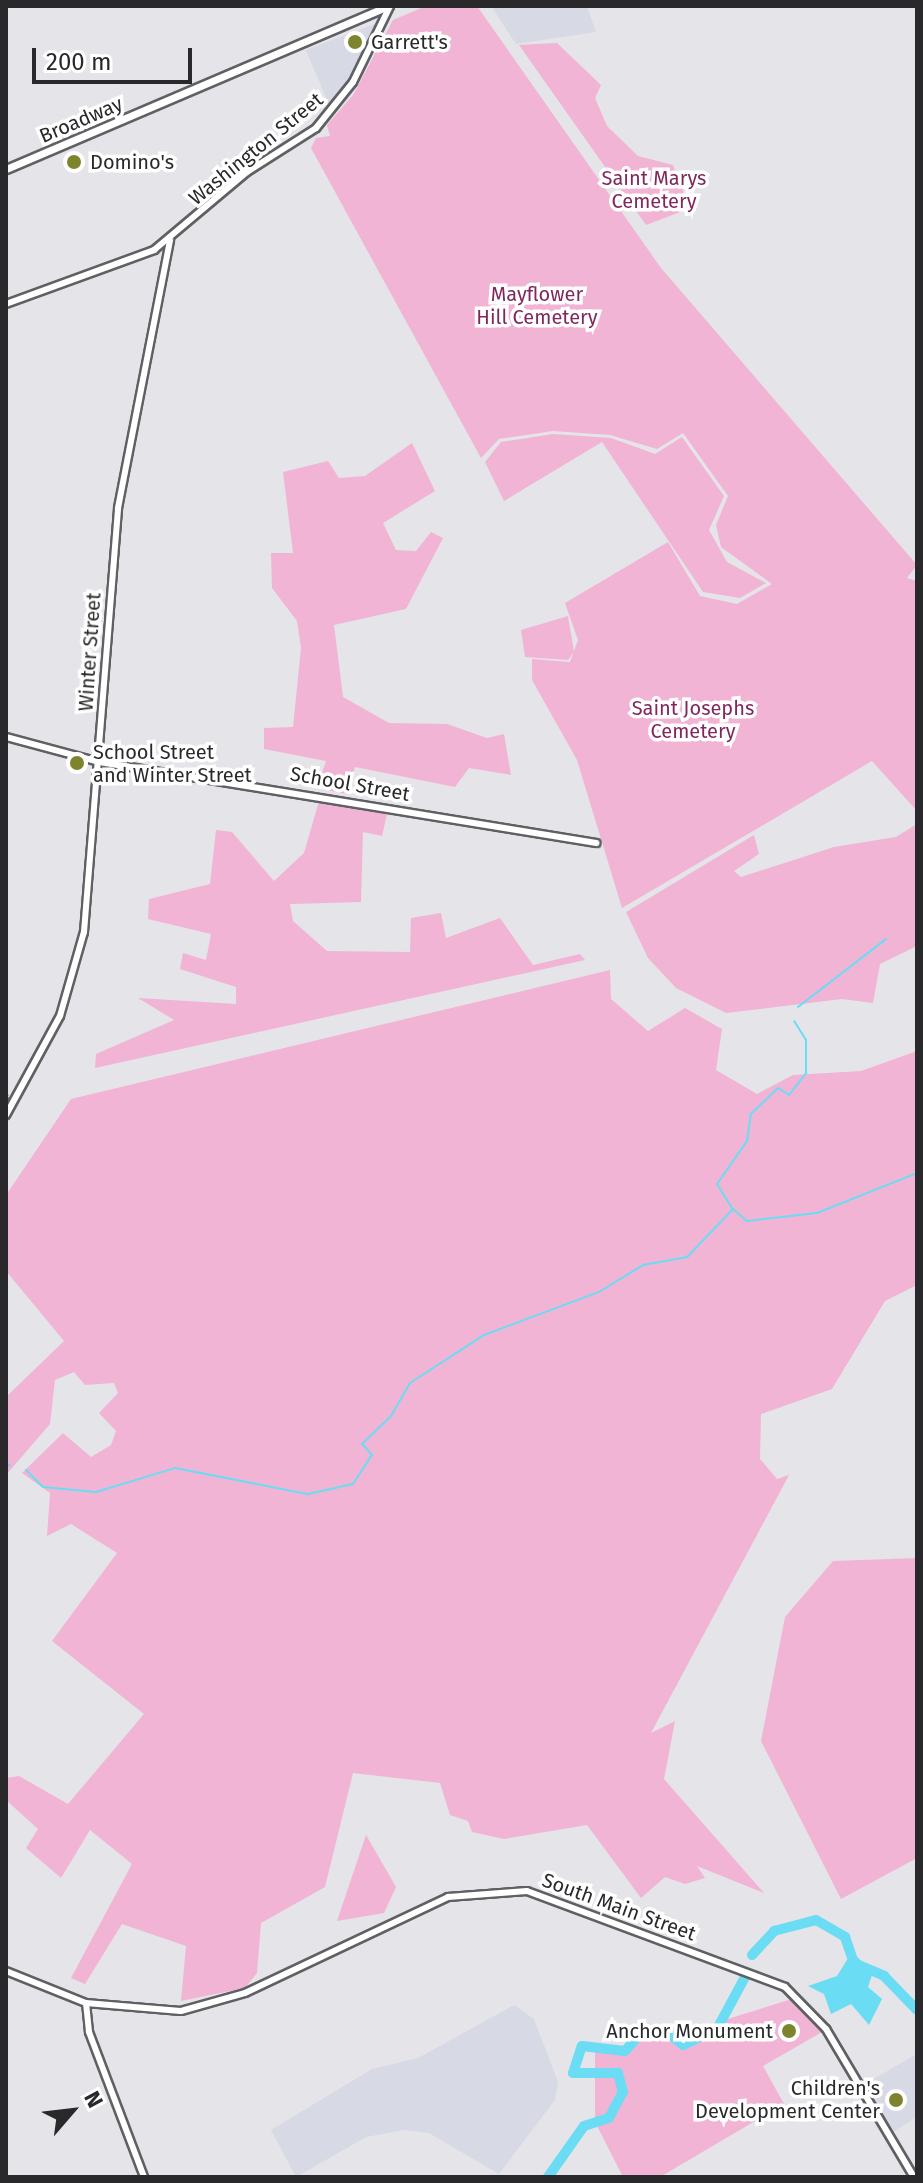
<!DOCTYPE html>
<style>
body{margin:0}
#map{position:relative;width:923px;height:2183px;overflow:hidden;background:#e4e4e9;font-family:"Fira Sans",sans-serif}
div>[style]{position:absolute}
.built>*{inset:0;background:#d7d9e5}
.green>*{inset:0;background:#f2b4d4}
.water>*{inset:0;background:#6adcf3}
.stream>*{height:2px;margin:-1px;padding:0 1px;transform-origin:1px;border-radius:1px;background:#6adcf3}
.river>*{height:10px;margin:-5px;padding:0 5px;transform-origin:5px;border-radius:5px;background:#6adcf3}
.roads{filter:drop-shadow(2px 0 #5f6064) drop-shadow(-2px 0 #5f6064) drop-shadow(0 2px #5f6064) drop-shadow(0 -2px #5f6064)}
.secondary>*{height:6px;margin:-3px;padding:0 3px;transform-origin:3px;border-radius:3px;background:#fff}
.primary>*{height:7px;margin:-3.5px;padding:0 3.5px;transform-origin:3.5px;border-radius:3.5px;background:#fff}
.rail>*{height:5px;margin-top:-2.5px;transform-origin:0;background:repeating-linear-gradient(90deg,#fff 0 6px,#67676a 0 12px);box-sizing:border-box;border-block:2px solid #67676a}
.dots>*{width:22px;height:22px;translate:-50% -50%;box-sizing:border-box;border:4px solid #fff;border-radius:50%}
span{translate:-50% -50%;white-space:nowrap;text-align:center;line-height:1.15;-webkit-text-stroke:7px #fff;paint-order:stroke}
.poi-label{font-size:20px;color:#29292b}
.left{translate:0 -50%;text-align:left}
.right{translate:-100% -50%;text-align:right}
.street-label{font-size:20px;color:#29292b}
.park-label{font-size:20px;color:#81275e}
.frame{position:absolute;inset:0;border:8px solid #29292b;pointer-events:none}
.north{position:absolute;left:32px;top:2071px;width:80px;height:80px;-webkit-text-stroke:6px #fff;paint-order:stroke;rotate:62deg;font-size:22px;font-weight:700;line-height:32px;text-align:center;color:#29292b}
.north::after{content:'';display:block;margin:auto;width:28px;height:36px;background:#29292b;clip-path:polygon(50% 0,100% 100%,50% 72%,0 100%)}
.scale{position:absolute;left:32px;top:48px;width:160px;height:36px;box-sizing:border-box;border:4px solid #29292b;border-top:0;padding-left:10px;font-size:24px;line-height:28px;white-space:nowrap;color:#29292b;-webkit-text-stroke:6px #fff;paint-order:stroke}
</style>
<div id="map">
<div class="built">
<i style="clip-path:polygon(491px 6px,587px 6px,596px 32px,516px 44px)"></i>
<i style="clip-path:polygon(377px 23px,347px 84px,330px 107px,306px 50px)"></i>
<i style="clip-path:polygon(514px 2005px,534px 2019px,558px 2082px,555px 2100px,499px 2174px,429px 2133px,404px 2130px,366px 2137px,296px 2177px,271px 2130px,372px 2069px,418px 2058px)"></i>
<i style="clip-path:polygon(917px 2054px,917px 2117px,892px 2133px,865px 2084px)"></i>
</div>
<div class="green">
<i style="clip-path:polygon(426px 6px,477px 6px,661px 268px,917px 565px,907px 578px,917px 581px,917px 811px,872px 761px,622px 908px,577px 760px,532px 680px,532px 659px,570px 662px,578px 640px,565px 603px,668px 542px,700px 596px,737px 604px,772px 584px,721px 547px,716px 525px,728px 496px,683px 433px,657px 449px,610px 435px,553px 431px,499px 439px,481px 458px,311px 148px,316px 138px,330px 136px,327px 125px,353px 95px,393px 20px)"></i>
<i style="clip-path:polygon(557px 43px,601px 85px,595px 98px,607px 126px,638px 156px,673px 165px,689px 206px,683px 211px,646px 225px,519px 45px)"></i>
<i style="clip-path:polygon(553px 434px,611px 438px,655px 454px,682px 437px,724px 496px,709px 530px,727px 562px,766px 583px,740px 598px,703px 592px,602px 442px,504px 501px,485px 462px,501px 442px)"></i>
<i style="clip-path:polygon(412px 443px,435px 491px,383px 523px,396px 550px,416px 551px,431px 532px,443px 538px,406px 609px,334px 625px,343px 697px,389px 723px,447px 724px,487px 738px,504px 734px,511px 775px,469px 768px,455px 787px,355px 767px,347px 794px,317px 788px,326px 761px,264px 749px,264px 728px,293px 727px,301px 648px,297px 621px,272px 588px,271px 553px,293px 553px,283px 472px,328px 461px,339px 478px,365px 476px)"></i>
<i style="clip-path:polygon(568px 616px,574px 652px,568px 660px,525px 657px,521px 630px)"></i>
<i style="clip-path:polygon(319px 801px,387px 814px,382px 836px,363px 832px,361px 902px,290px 904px,293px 921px,327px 951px,410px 952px,411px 918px,441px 913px,446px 938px,500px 918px,533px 965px,580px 954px,585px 960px,95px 1068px,96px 1054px,174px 1020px,138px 998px,236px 1004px,236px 987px,180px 969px,183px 953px,206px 960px,211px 934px,148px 919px,149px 899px,210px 884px,216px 830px,232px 832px,274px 881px,304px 853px)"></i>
<i style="clip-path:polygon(917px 824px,917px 946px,880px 964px,873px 1003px,842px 999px,726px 1013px,676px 988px,648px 958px,626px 912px,754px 835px,759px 854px,734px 871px,741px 877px,834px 847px,896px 837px)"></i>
<i style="clip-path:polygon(610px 970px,611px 999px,648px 1031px,685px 1008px,722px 1029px,716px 1070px,757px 1094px,793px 1075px,861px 1071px,917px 1051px,917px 1285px,885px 1301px,832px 1389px,761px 1414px,760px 1459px,777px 1479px,789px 1475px,651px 1733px,675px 1721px,664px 1779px,764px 1893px,697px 1866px,705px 1878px,685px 1884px,665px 1877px,641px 1898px,587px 1825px,504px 1839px,472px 1832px,468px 1821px,450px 1815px,440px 1783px,353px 1773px,325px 1887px,261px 1923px,257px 1973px,245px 1988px,181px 2001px,186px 1946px,122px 1924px,85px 1984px,71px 1978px,132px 1864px,90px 1830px,61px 1878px,26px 1848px,38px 1829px,6px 1800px,6px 1778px,19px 1776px,68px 1804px,144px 1714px,52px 1641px,117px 1553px,71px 1524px,47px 1536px,50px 1493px,22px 1473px,63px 1433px,91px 1457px,111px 1445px,116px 1431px,99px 1413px,118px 1393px,114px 1383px,85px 1385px,74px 1372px,55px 1380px,50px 1424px,6px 1475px,6px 1397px,64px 1341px,6px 1271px,6px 1195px,71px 1099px)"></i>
<i style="clip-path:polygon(917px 1558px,917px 1858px,841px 1899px,761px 1741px,785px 1617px,833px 1561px)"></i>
<i style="clip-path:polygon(366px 1835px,396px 1887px,384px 1913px,337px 1921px)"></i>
<i style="clip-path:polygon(792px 1999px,822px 2032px,763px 2066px,784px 2104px,660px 2177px,623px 2177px,595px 2122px,595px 2045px,622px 2049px,645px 2030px,670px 2030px,687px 2042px,718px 2022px)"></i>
</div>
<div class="water">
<i style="clip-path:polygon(852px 1952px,873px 1972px,868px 1987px,882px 1999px,869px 2025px,851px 2004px,831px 2014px,824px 1994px,808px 1986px,837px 1976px)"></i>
</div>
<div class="stream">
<i style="left:798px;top:1007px;width:111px;rotate:-37.7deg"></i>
<i style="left:732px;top:1208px;width:28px;rotate:-122deg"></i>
<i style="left:717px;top:1184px;width:52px;rotate:-55.1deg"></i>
<i style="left:747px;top:1141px;width:27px;rotate:-82deg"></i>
<i style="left:751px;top:1114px;width:37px;rotate:-44deg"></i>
<i style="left:778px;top:1088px;width:13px;rotate:32deg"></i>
<i style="left:789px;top:1095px;width:28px;rotate:-52deg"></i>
<i style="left:806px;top:1073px;width:33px;rotate:-90deg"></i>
<i style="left:806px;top:1040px;width:22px;rotate:-122deg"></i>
<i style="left:6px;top:1466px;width:4px;rotate:-14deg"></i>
<i style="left:26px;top:1470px;width:24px;rotate:45deg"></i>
<i style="left:43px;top:1487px;width:53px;rotate:5.4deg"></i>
<i style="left:96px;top:1492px;width:83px;rotate:-16.9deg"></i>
<i style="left:175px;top:1468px;width:136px;rotate:11.1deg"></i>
<i style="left:308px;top:1494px;width:46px;rotate:-12.5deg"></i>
<i style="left:353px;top:1484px;width:35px;rotate:-57deg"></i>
<i style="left:372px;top:1455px;width:15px;rotate:-132deg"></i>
<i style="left:362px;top:1444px;width:40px;rotate:-44deg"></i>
<i style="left:391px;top:1416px;width:38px;rotate:-60deg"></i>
<i style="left:410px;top:1383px;width:88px;rotate:-33deg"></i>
<i style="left:484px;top:1335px;width:123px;rotate:-20.5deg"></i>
<i style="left:599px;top:1292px;width:52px;rotate:-31.5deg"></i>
<i style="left:643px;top:1265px;width:45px;rotate:-10.3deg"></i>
<i style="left:687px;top:1257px;width:66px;rotate:-46.2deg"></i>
<i style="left:733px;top:1209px;width:18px;rotate:41deg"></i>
<i style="left:747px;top:1221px;width:70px;rotate:-6.5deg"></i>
<i style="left:817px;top:1213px;width:108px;rotate:-21.8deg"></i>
</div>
<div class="river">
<i style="left:752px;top:1955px;width:33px;rotate:-47deg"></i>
<i style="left:774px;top:1931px;width:43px;rotate:-14.7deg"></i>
<i style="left:816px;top:1920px;width:34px;rotate:30deg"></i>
<i style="left:845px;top:1937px;width:28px;rotate:71deg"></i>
<i style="left:854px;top:1963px;width:33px;rotate:23deg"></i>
<i style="left:884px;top:1976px;width:47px;rotate:45.9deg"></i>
<i style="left:548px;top:2177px;width:62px;rotate:-54.8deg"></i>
<i style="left:584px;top:2126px;width:26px;rotate:-18deg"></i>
<i style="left:609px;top:2118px;width:30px;rotate:-62deg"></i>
<i style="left:623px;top:2092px;width:20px;rotate:-105deg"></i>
<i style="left:618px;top:2073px;width:45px;rotate:180deg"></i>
<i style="left:573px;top:2073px;width:28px;rotate:-72deg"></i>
<i style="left:582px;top:2046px;width:43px;rotate:6.6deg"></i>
<i style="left:625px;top:2051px;width:21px;rotate:-49deg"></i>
<i style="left:639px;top:2035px;width:30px;rotate:-2deg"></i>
<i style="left:669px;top:2034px;width:18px;rotate:38deg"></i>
<i style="left:683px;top:2045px;width:38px;rotate:-25deg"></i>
<i style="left:717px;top:2029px;width:59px;rotate:-61.7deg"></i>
</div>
<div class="roads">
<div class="secondary">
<i style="left:6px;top:304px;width:158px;rotate:-20deg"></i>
<i style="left:154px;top:250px;width:121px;rotate:-40deg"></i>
<i style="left:247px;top:172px;width:82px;rotate:-32.5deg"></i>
<i style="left:316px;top:128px;width:59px;rotate:-51.2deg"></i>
<i style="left:353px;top:82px;width:85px;rotate:-64deg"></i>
<i style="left:6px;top:737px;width:96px;rotate:15deg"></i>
<i style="left:99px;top:762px;width:504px;rotate:9.26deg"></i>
<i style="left:6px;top:1115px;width:113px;rotate:-61.4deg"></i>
<i style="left:60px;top:1016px;width:87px;rotate:-74.1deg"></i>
<i style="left:84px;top:932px;width:425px;rotate:-85.4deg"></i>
<i style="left:118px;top:508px;width:273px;rotate:-79deg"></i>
<i style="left:6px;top:1971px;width:86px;rotate:21.8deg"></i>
<i style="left:86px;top:2003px;width:95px;rotate:4.8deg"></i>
<i style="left:181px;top:2011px;width:66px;rotate:-15.7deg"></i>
<i style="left:245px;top:1993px;width:225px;rotate:-25.3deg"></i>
<i style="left:448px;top:1897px;width:79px;rotate:-4.3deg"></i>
<i style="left:527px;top:1891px;width:275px;rotate:20.4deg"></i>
<i style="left:785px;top:1987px;width:59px;rotate:45.7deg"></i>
<i style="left:826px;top:2029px;width:172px;rotate:59.3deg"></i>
<i style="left:86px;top:2003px;width:29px;rotate:84deg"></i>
<i style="left:89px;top:2032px;width:155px;rotate:69.2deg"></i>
</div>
<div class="primary">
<i style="left:6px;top:169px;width:416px;rotate:-23.1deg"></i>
</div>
</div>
<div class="rail">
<i style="left:6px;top:1097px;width:3px;rotate:-18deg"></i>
</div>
<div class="dots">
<i style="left:355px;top:42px;background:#7e832e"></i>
<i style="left:74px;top:162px;background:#7e832e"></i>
<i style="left:77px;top:763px;background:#7e832e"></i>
<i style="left:789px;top:2031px;background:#7e832e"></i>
<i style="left:896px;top:2100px;background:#7e832e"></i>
</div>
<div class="poi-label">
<span class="left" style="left:371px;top:42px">Garrett's</span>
<span class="left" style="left:90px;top:162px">Domino's</span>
<span class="left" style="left:93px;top:764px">School Street<br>and Winter Street</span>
<span class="right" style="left:773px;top:2031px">Anchor Monument</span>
<span class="right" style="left:880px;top:2100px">Children's<br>Development Center</span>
</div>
<div class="street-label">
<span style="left:81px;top:120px;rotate:-23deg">Broadway</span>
<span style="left:256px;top:149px;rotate:-39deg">Washington Street</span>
<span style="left:90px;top:652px;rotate:-86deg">Winter Street</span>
<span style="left:350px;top:784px;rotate:10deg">School Street</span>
<span style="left:619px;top:1907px;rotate:20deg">South Main Street</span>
</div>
<div class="park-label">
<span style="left:654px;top:190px">Saint Marys<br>Cemetery</span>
<span style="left:537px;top:306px">Mayflower<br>Hill Cemetery</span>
<span style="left:693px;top:720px">Saint Josephs<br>Cemetery</span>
</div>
<div class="frame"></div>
<div class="north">N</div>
<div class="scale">200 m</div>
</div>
